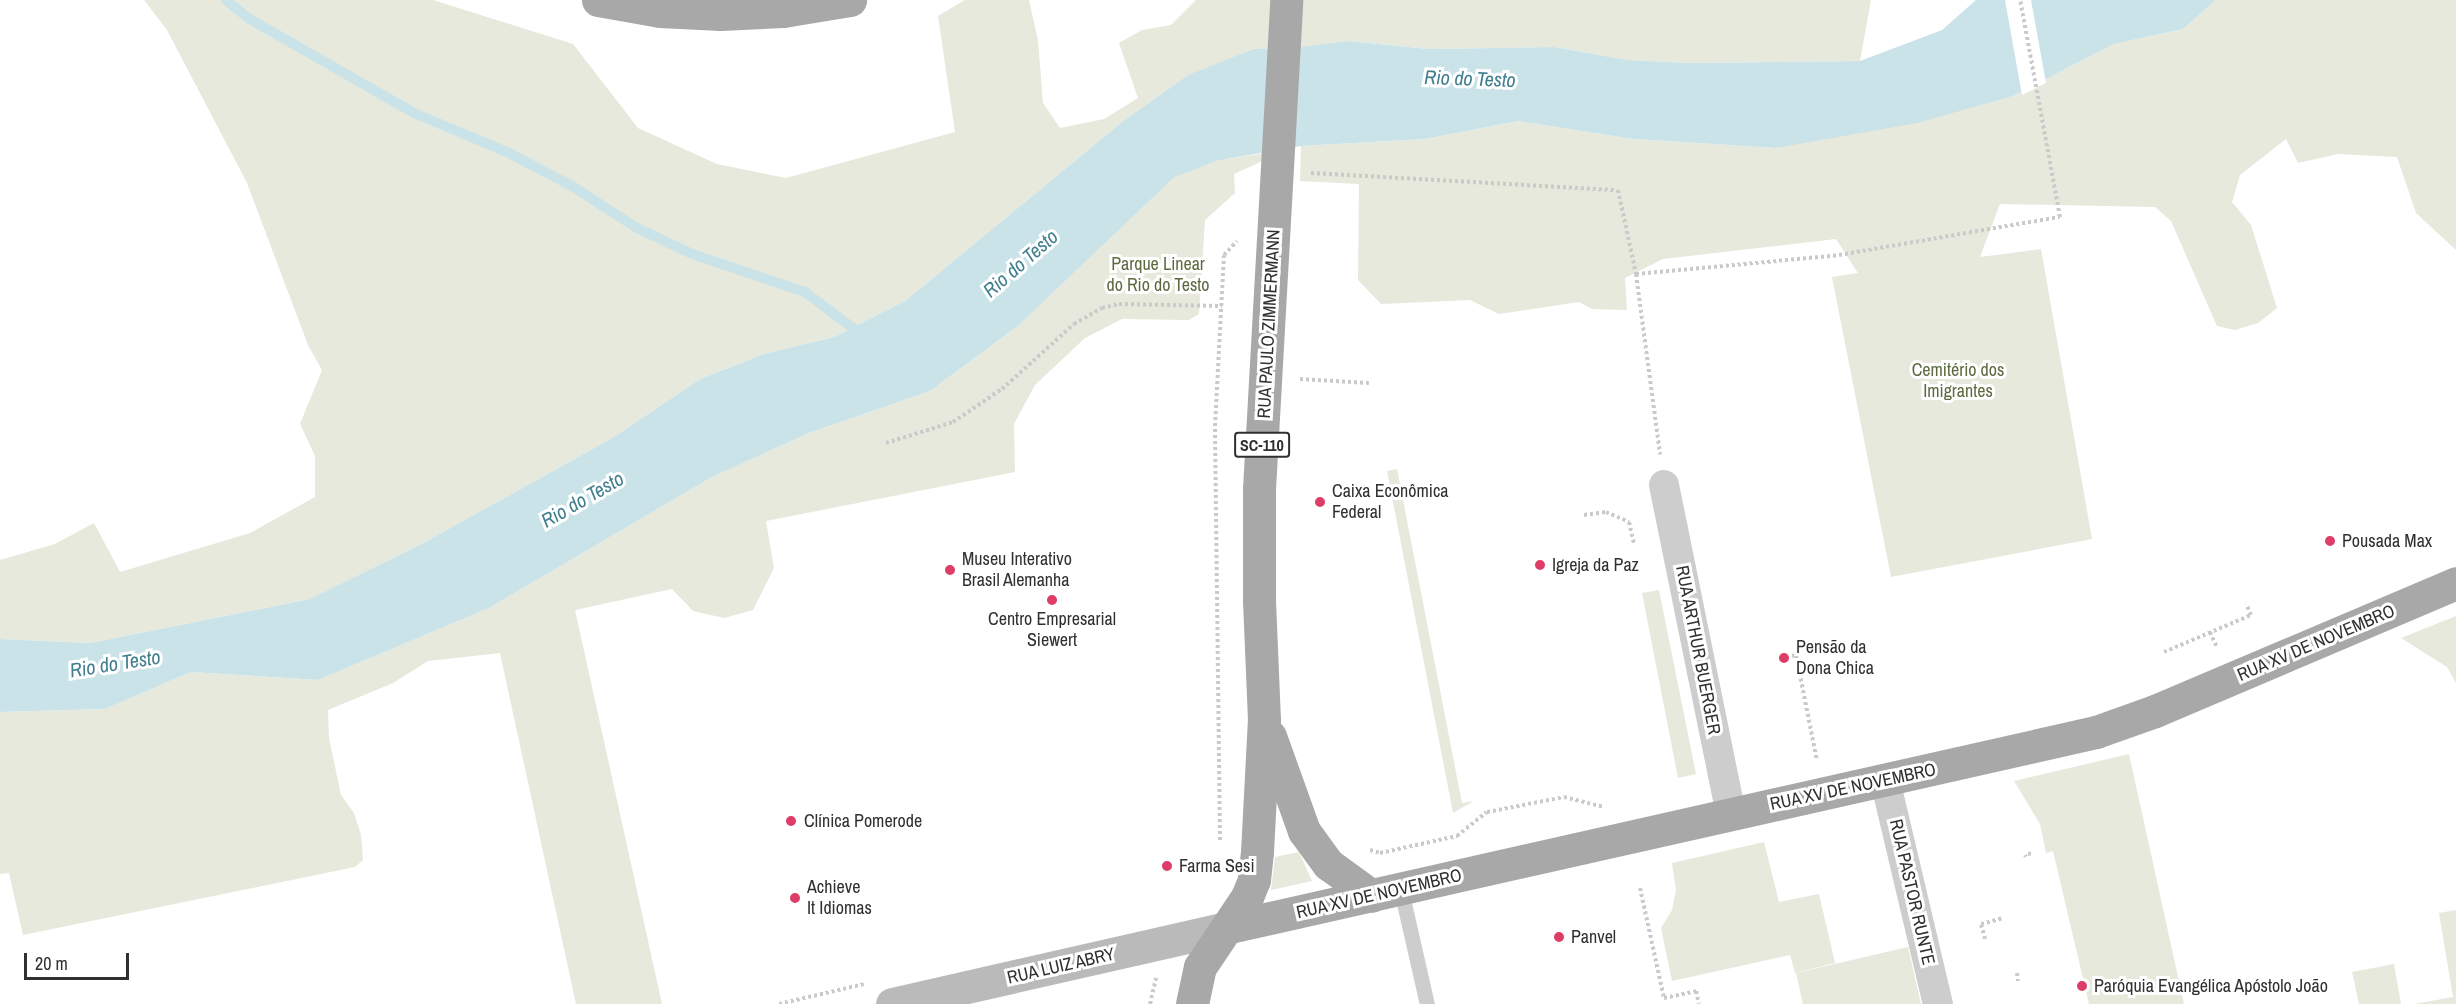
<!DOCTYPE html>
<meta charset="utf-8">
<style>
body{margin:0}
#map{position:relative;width:2456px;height:1004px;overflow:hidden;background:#fff;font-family:"Archivo Narrow",sans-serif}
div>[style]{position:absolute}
.green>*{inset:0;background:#e6e9dc}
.water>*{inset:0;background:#cae3e9}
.pier>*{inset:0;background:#fff}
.stream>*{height:10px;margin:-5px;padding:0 5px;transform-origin:5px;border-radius:5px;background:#cae3e9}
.path>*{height:4px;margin-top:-2px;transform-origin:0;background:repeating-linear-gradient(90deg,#cacaca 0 3px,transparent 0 6px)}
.service>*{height:15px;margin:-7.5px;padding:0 7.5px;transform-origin:7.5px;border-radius:7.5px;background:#cdcdcd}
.minor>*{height:30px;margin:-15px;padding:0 15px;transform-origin:15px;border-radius:15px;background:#cdcdcd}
.secondary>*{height:33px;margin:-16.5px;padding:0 16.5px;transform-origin:16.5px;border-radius:16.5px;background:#bababa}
.primary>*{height:33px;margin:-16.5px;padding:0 16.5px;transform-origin:16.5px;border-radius:16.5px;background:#a8a8a8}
.dots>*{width:16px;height:16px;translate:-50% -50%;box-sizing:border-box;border:3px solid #fff;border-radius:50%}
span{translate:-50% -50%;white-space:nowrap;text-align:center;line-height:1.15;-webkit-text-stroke:6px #fff;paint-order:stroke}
.shield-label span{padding:2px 4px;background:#fff;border:2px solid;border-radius:4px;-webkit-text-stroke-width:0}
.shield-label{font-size:16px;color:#303030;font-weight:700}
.park-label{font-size:18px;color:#5b6a3f}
.street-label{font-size:18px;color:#303030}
.poi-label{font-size:18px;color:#303030}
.left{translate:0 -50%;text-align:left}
.water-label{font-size:20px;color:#417f8f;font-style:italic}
.scale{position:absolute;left:24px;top:953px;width:105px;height:27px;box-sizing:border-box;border:3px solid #303030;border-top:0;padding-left:8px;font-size:18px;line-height:21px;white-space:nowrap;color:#303030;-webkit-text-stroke:4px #fff;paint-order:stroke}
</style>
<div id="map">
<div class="green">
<i style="clip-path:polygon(144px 0,433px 0,573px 44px,638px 128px,717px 164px,786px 178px,955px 132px,938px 16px,965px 0,1029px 0,1038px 40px,1043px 103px,1060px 128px,1104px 119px,1138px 98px,1119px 43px,1142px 30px,1171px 25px,1196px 0,1871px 0,1860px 61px,1688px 63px,1628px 60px,1554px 47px,1429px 49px,1349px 41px,1188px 75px,1122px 122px,905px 301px,834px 337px,764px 354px,700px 379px,614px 437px,425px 542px,310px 599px,90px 643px,0 639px,0 560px,55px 544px,94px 523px,120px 572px,250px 533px,315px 497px,315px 456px,300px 424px,322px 370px,308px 345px,247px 183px,167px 30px)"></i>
<i style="clip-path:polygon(2216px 0,2456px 0,2456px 250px,2416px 213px,2397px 157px,2338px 154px,2298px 163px,2286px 139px,2240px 175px,2232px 202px,2251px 225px,2277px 308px,2258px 323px,2235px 330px,2217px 326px,2171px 221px,2155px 207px,2000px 204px,1980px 257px,2041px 249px,2092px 539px,1891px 577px,1832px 277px,1858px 273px,1836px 239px,1663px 259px,1625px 278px,1627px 310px,1592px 309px,1579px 302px,1499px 314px,1470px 300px,1381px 304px,1358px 280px,1359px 184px,1300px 181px,1301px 146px,1425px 139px,1518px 121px,1633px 139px,1776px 148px,2013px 96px,2114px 44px,2183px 29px)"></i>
<i style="clip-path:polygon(1289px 149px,1234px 174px,1235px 193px,1205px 220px,1199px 314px,1189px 320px,1122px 319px,1085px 338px,1035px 385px,1014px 424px,1015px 472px,766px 521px,774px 568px,753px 610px,724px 618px,693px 611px,672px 589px,575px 610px,662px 1004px,576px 1004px,500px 653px,428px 661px,393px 683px,328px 710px,329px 738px,341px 795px,354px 813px,361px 835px,363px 860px,355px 867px,23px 935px,9px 873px,0 874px,0 712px,105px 709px,191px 672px,318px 680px,489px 608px,712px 477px,809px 433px,930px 391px,1019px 325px,1173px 177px,1216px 161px)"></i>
<i style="clip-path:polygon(1397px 469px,1462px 803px,1474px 801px,1453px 813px,1387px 471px)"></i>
<i style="clip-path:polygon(1659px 590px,1696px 774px,1678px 778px,1642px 593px)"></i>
<i style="clip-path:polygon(2456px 616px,2456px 683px,2447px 667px,2401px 638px)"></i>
<i style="clip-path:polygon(2129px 754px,2182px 995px,2184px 1004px,2089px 1004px,2053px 851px,2046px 853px,2040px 824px,2014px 781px)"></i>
<i style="clip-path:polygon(1764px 842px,1779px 902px,1819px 894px,1835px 963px,1795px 973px,1790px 955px,1672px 981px,1661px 928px,1672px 910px,1676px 890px,1672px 863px)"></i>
<i style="clip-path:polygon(1299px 852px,1312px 881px,1271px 890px,1275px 857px)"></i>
<i style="clip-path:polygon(2456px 910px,2456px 1004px,2414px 1004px,2453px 997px,2439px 913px)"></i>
<i style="clip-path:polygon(1908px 947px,1921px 1004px,1803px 1004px,1796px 973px)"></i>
<i style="clip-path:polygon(2394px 964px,2401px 1004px,2359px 1004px,2352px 972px)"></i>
</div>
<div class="water">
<i style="clip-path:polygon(1976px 0,2216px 0,2183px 29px,2114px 44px,2013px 96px,1917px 123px,1776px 148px,1633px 139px,1518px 121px,1425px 139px,1301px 146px,1216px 161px,1173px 178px,1019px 325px,930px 391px,809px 433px,712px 477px,489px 608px,318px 680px,191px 672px,105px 709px,0 712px,0 639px,90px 643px,310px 599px,425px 542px,614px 437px,700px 379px,764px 354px,834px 337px,905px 301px,1122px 122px,1188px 75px,1254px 49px,1286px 49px,1349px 41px,1429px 49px,1554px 47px,1628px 60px,1688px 63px,1860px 61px,1942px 30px)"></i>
</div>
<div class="pier">
<i style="clip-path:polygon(2005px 0,2031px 0,2046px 83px,2022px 95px)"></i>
</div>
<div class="stream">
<i style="left:226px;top:0;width:28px;rotate:39deg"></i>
<i style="left:248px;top:18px;width:191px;rotate:29.8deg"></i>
<i style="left:414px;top:113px;width:101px;rotate:22.8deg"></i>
<i style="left:507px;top:152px;width:73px;rotate:27.6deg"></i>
<i style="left:572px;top:186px;width:77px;rotate:32.9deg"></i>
<i style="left:637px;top:228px;width:61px;rotate:25.3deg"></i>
<i style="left:692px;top:254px;width:119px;rotate:18.6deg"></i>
<i style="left:805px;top:292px;width:71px;rotate:37deg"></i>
</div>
<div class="path">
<i style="left:1311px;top:173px;width:307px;rotate:3.2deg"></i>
<i style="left:1618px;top:190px;width:86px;rotate:77.9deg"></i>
<i style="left:1636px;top:274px;width:182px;rotate:82.4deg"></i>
<i style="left:1636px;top:274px;width:204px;rotate:-5.3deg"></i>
<i style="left:1839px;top:255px;width:224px;rotate:-9.8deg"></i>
<i style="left:2060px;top:217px;width:221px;rotate:-100.4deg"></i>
<i style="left:1300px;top:379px;width:69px;rotate:3.3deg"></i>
<i style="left:886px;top:443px;width:70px;rotate:-17.4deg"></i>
<i style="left:953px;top:422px;width:59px;rotate:-34deg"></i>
<i style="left:1002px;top:389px;width:97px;rotate:-42.1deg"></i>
<i style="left:1074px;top:324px;width:32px;rotate:-30deg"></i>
<i style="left:1102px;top:308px;width:17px;rotate:-13deg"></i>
<i style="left:1119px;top:304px;width:103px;rotate:1.1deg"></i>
<i style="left:1584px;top:515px;width:22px;rotate:-8deg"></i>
<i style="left:1606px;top:512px;width:25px;rotate:23deg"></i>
<i style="left:1629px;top:522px;width:23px;rotate:77deg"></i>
<i style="left:2210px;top:632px;width:17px;rotate:66deg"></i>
<i style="left:2164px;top:652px;width:95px;rotate:-23deg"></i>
<i style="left:2251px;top:615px;width:12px;rotate:-114deg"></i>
<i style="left:1792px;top:656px;width:4px;rotate:-14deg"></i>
<i style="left:1796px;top:655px;width:108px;rotate:78.8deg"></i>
<i style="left:1220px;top:840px;width:414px;rotate:-90.7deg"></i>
<i style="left:1215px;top:426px;width:171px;rotate:-87deg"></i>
<i style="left:1224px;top:255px;width:19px;rotate:-47deg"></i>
<i style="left:1370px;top:850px;width:10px;rotate:17deg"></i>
<i style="left:1380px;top:853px;width:79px;rotate:-12.4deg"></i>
<i style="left:1457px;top:836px;width:38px;rotate:-39deg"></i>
<i style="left:1487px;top:812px;width:78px;rotate:-11deg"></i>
<i style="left:1564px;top:797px;width:41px;rotate:14deg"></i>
<i style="left:2028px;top:854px;width:6px;rotate:-9deg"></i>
<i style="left:2025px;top:855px;width:2px;rotate:63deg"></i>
<i style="left:1640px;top:888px;width:113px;rotate:77.7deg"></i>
<i style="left:1664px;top:998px;width:33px;rotate:-12deg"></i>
<i style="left:1696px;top:991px;width:13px;rotate:77deg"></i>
<i style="left:1985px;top:939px;width:16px;rotate:-105deg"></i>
<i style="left:1981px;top:924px;width:23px;rotate:-15deg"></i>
<i style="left:2017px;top:973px;width:8px;rotate:83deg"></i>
<i style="left:779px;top:1004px;width:87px;rotate:-13.2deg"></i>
<i style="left:1150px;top:1004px;width:27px;rotate:-77deg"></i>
</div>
<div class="service">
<i style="left:1401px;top:890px;width:117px;rotate:77.2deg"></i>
</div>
<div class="minor">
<i style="left:1664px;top:485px;width:336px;rotate:78.5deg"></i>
<i style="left:1885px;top:780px;width:230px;rotate:76.7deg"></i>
</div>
<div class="secondary">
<i style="left:892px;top:1004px;width:347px;rotate:-12.8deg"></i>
</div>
<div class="primary">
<i style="left:598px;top:0;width:63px;rotate:10.1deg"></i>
<i style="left:660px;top:11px;width:60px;rotate:2.9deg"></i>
<i style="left:720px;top:14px;width:63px;rotate:-2.7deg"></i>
<i style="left:783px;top:11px;width:68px;rotate:-9.3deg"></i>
<i style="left:1270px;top:736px;width:101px;rotate:70.3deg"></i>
<i style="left:1304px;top:831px;width:41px;rotate:54deg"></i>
<i style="left:1328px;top:864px;width:54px;rotate:36deg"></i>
<i style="left:1230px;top:927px;width:888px;rotate:-12.69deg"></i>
<i style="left:2096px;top:732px;width:63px;rotate:-19.6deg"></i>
<i style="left:2155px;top:711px;width:327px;rotate:-23deg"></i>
<i style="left:1192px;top:1004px;width:38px;rotate:-78deg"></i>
<i style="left:1200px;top:967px;width:84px;rotate:-56.1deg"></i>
<i style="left:1247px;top:897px;width:18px;rotate:-68deg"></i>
<i style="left:1254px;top:880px;width:28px;rotate:-84deg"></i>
<i style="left:1257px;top:852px;width:132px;rotate:-87deg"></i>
<i style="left:1264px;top:720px;width:120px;rotate:-92.4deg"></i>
<i style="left:1259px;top:600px;width:111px;rotate:-90deg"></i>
<i style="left:1259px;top:489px;width:490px;rotate:-86.8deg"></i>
</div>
<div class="dots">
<i style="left:1320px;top:502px;background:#dd3d66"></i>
<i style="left:2330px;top:541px;background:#dd3d66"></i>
<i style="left:1540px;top:565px;background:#dd3d66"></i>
<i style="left:950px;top:570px;background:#dd3d66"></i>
<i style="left:1052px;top:600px;background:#dd3d66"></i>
<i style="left:1784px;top:658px;background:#dd3d66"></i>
<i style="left:791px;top:821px;background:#dd3d66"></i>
<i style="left:1167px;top:866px;background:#dd3d66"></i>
<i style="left:795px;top:898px;background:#dd3d66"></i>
<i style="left:1559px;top:937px;background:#dd3d66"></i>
<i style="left:2082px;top:986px;background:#dd3d66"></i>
</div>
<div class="shield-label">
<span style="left:1262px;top:445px">SC-110</span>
</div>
<div class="park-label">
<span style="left:1158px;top:275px">Parque Linear<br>do Rio do Testo</span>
<span style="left:1958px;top:381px">Cemitério dos<br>Imigrantes</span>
</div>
<div class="street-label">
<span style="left:1269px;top:324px;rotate:-87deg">RUA PAULO ZIMMERMANN</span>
<span style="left:2316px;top:643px;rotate:-23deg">RUA XV DE NOVEMBRO</span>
<span style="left:1698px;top:650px;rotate:79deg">RUA ARTHUR BUERGER</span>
<span style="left:1853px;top:787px;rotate:-12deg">RUA XV DE NOVEMBRO</span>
<span style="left:1912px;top:892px;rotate:77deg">RUA PASTOR RUNTE</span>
<span style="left:1379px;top:894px;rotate:-13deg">RUA XV DE NOVEMBRO</span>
<span style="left:1061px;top:966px;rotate:-13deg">RUA LUIZ ABRY</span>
</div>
<div class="poi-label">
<span class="left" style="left:1332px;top:502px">Caixa Econômica<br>Federal</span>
<span class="left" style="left:2342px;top:541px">Pousada Max</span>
<span class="left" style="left:962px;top:570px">Museu Interativo<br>Brasil Alemanha</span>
<span class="left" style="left:1552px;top:565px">Igreja da Paz</span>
<span style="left:1052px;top:630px">Centro Empresarial<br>Siewert</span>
<span class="left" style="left:1796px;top:658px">Pensão da<br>Dona Chica</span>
<span class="left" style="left:804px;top:821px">Clínica Pomerode</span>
<span class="left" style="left:1179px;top:866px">Farma Sesi</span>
<span class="left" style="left:807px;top:898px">Achieve<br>It Idiomas</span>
<span class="left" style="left:1571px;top:937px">Panvel</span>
<span class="left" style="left:2094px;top:986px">Paróquia Evangélica Apóstolo João</span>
</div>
<div class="water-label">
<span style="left:1470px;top:78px;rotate:2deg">Rio do Testo</span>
<span style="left:1020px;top:263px;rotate:-41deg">Rio do Testo</span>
<span style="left:582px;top:499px;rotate:-30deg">Rio do Testo</span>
<span style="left:115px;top:663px;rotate:-9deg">Rio do Testo</span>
</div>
<div class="scale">20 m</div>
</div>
